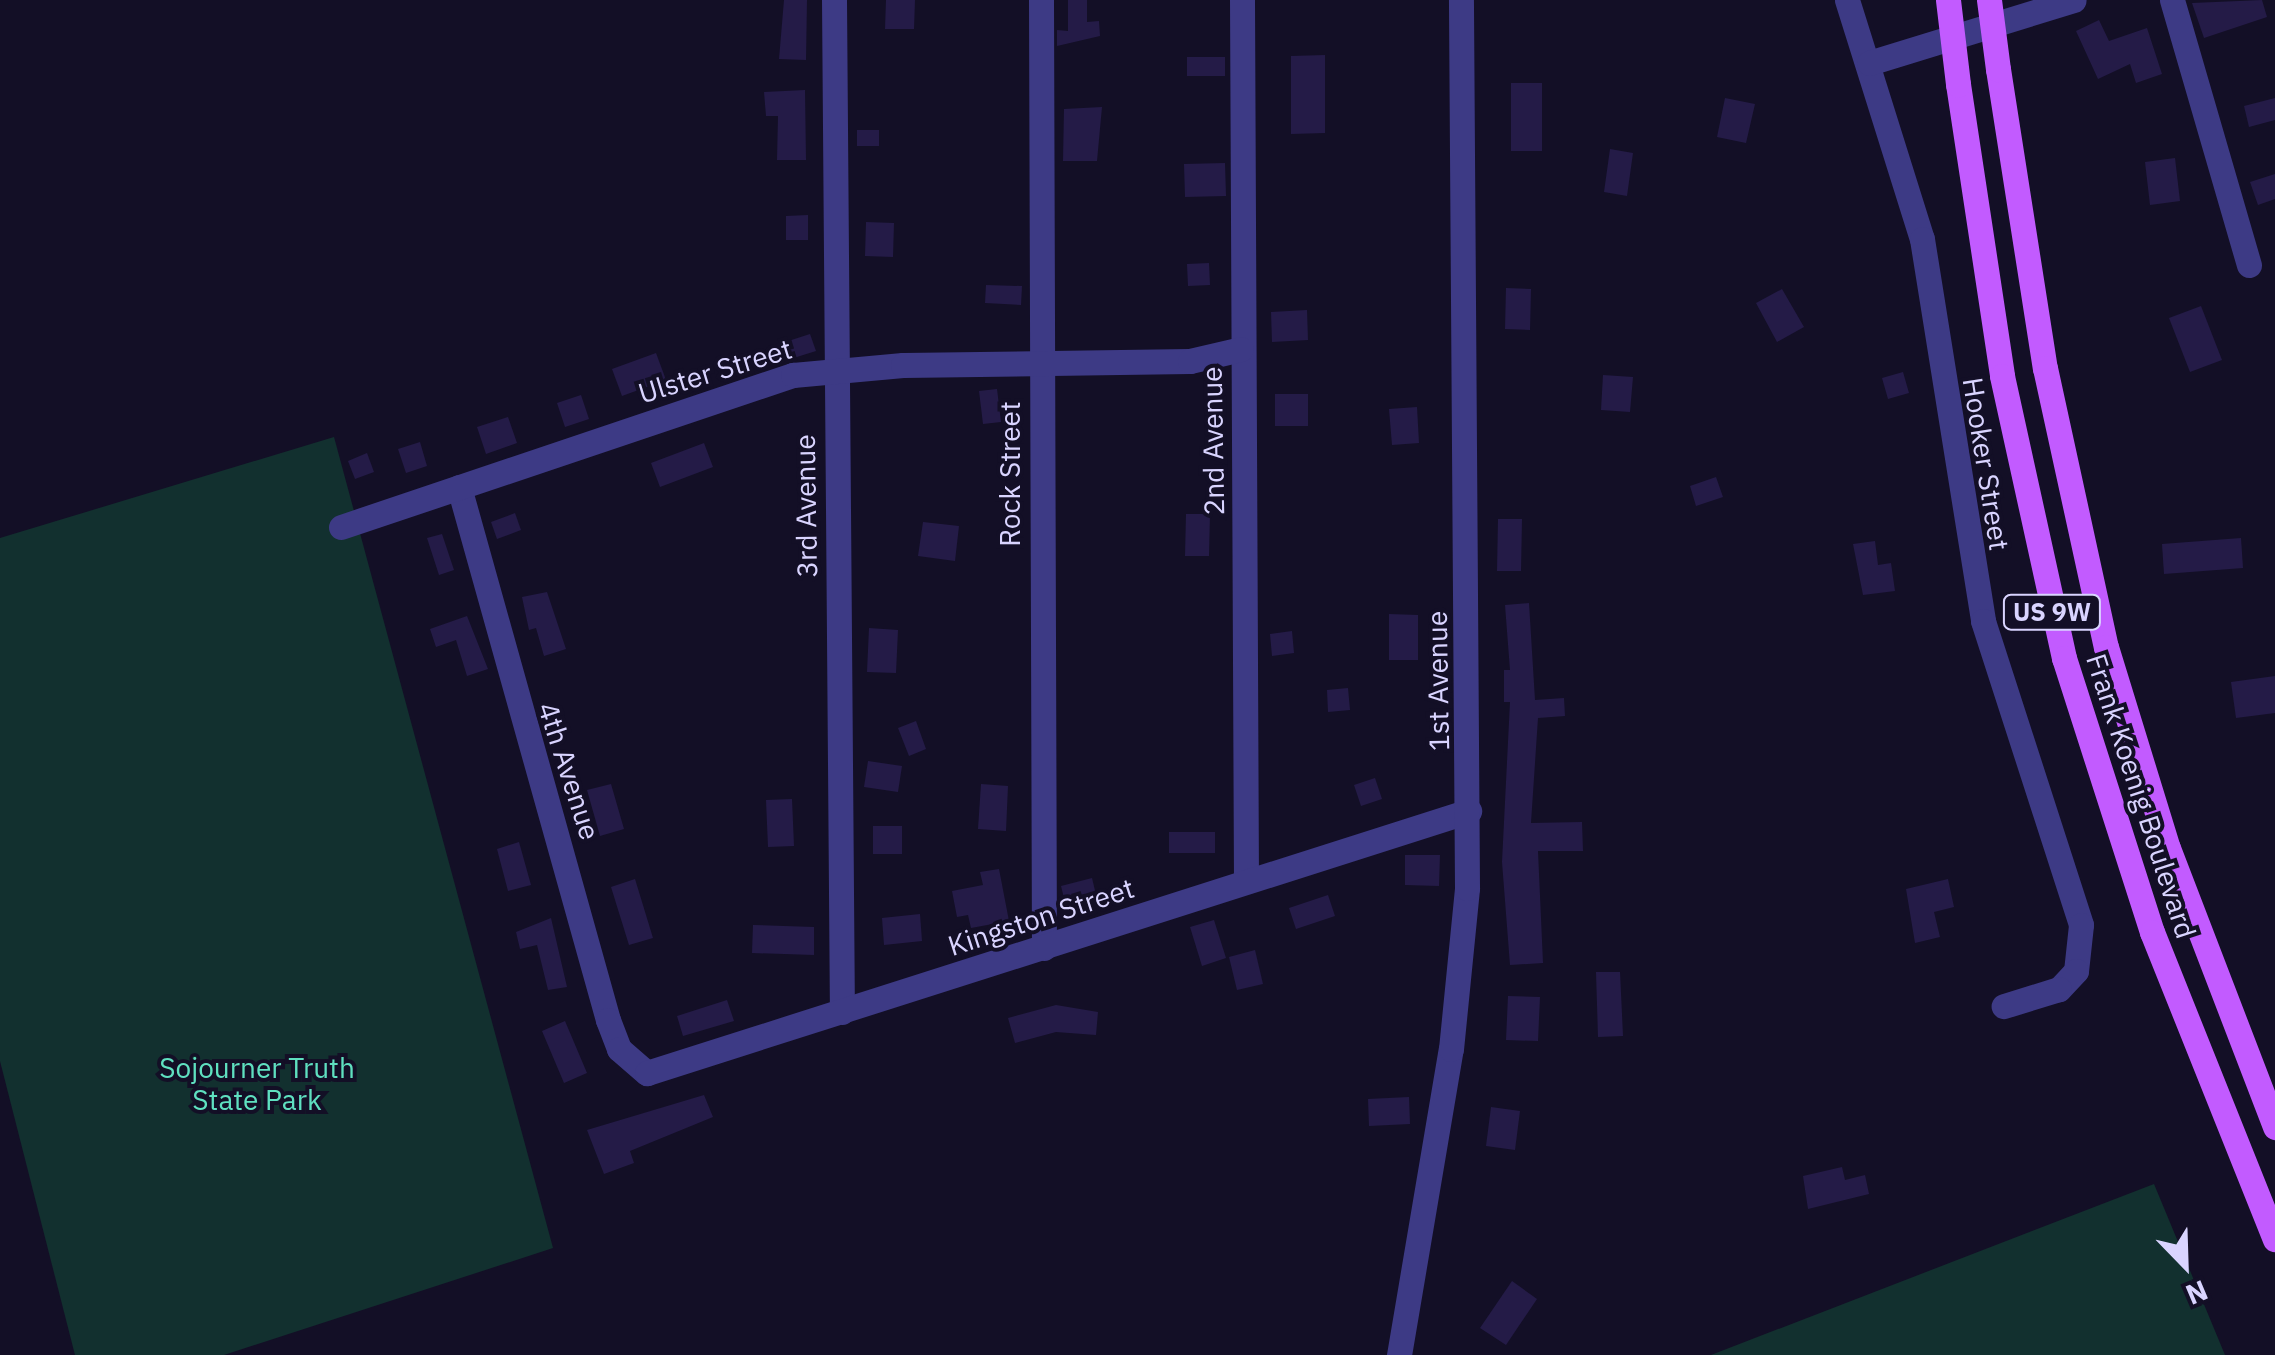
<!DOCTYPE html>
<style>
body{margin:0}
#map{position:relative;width:2275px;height:1355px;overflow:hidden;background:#130f26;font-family:"IBM Plex Sans",sans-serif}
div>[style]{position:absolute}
.green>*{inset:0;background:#12302f}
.building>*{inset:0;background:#241b47}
.minor>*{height:25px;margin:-12.5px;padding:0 12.5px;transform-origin:12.5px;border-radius:12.5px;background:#3d3a85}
.major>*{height:25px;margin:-12.5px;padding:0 12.5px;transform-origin:12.5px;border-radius:12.5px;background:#c25bff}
.major-bridge>*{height:25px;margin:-12.5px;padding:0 12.5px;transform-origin:12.5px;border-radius:12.5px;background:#c25bff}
span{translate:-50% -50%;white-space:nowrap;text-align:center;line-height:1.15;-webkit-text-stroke:8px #130f26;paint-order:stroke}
.shield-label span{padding:2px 8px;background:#130f26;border:2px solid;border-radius:8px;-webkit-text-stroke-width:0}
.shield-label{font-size:25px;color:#d9d4ff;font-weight:700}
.street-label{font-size:28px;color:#d9d4ff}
.park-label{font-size:28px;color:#5fe0c0}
.north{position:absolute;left:2135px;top:1215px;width:100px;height:100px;-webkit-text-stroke:8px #130f26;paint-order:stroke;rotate:157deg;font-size:28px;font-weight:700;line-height:40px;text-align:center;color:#d9d4ff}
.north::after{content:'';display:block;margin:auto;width:35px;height:45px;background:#d9d4ff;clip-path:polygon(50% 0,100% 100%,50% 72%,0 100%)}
</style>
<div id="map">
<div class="green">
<i style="clip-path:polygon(334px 437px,553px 1248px,224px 1355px,75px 1355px,0 1061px,0 538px)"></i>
<i style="clip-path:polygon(2154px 1184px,2225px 1355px,1711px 1355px)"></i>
</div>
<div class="building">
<i style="clip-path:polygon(784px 0,807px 0,806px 60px,779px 59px)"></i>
<i style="clip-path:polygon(886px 0,915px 0,914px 29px,885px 29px)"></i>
<i style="clip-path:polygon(1068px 0,1087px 0,1087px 22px,1099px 21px,1100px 36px,1057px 46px,1057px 30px,1068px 31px)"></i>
<i style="clip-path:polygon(2262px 0,2267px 17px,2204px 38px,2192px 3px)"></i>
<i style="clip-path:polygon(2099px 20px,2109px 41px,2147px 28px,2162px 74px,2136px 83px,2130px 64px,2098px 79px,2076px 31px)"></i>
<i style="clip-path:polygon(1325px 55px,1325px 133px,1291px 134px,1291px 56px)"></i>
<i style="clip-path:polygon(1187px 57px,1225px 57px,1225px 76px,1187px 76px)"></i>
<i style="clip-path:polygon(1511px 83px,1542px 83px,1542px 151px,1511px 151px)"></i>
<i style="clip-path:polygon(805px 90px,806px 160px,777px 160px,778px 116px,766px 116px,764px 92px)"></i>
<i style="clip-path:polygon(1725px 98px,1755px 104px,1746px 143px,1717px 137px)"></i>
<i style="clip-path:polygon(2275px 98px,2275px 120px,2249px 127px,2244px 106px)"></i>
<i style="clip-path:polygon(1102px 107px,1097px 161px,1063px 161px,1064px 109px)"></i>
<i style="clip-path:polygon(857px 130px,879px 130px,879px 146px,857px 146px)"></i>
<i style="clip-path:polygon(1610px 149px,1633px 153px,1627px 196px,1604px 192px)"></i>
<i style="clip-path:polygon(2175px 158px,2180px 201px,2150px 205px,2145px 162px)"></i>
<i style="clip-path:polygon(1225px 163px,1226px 196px,1185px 197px,1184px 164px)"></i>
<i style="clip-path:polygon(2275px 174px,2275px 199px,2258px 205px,2250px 182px)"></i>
<i style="clip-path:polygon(808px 215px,808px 240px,786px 240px,786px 216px)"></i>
<i style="clip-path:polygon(866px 222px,894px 223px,893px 257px,865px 256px)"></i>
<i style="clip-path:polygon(1209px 263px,1210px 285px,1188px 286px,1187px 264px)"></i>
<i style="clip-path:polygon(986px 285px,1022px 286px,1021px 305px,985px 303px)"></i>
<i style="clip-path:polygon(1506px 288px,1531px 289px,1530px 330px,1505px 329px)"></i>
<i style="clip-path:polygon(1782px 289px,1804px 327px,1777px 342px,1756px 303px)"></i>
<i style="clip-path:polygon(2201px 306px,2222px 360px,2190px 372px,2169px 318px)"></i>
<i style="clip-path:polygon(1307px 310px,1308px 340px,1272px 342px,1271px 312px)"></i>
<i style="clip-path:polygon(810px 334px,816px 351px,784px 361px,779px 344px)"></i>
<i style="clip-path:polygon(656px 353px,666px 380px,622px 396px,612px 369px)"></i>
<i style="clip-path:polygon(1903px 372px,1909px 393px,1888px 399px,1882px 378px)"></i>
<i style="clip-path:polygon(1603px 375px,1633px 377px,1630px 412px,1601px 410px)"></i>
<i style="clip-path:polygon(997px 389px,1001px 422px,983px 424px,979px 391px)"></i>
<i style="clip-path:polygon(1275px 394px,1308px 394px,1308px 426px,1275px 426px)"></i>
<i style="clip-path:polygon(581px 395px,589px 419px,565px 427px,557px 403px)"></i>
<i style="clip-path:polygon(1417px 407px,1419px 443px,1392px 445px,1389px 409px)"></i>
<i style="clip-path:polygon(508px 417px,517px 443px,486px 454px,477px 427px)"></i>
<i style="clip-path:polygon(420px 442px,427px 466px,406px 473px,398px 449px)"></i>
<i style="clip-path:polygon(704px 443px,713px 467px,660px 487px,651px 463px)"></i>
<i style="clip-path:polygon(367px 453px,374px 472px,355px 479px,348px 461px)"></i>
<i style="clip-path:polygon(1716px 477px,1723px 497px,1696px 506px,1690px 486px)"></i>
<i style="clip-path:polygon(515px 513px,521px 530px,497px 539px,491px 522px)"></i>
<i style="clip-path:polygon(1186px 514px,1210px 514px,1209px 556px,1185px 556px)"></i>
<i style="clip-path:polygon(1498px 519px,1522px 519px,1521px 571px,1497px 571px)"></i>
<i style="clip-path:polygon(923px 522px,959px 526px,955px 561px,918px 556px)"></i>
<i style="clip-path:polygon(442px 534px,454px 570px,439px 575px,427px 538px)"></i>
<i style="clip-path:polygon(2241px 538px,2243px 568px,2164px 574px,2162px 544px)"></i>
<i style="clip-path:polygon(1875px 541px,1878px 565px,1891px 563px,1895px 591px,1863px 595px,1853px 544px)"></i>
<i style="clip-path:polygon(547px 592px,566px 649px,544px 656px,536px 628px,529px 630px,522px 597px)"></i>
<i style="clip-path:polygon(1529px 603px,1535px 700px,1564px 698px,1565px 716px,1538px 718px,1531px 823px,1582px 822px,1583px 851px,1538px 851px,1543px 963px,1510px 965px,1502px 862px,1510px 702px,1504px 702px,1504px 670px,1510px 670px,1505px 605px)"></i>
<i style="clip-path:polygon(1389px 614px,1418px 615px,1418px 660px,1389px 660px)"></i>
<i style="clip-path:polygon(467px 616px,488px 669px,467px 676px,456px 640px,436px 647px,430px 629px)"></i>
<i style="clip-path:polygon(869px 628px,898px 630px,896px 673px,867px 672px)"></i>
<i style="clip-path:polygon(1292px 631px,1294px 653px,1272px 656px,1270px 634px)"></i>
<i style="clip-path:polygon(2275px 676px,2275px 713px,2236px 718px,2231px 682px)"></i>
<i style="clip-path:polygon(1348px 688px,1350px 710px,1328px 712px,1327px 690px)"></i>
<i style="clip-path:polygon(916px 721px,926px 749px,909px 756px,898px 728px)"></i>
<i style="clip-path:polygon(868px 761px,902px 766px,898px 792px,864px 787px)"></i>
<i style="clip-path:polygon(1375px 778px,1382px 799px,1361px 806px,1354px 785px)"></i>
<i style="clip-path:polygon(611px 784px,624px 829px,600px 836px,587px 790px)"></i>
<i style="clip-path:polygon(981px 784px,1008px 786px,1006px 831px,978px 829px)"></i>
<i style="clip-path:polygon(792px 799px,794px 846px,768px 847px,766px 800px)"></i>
<i style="clip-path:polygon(873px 826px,902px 826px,902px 854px,873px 854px)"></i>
<i style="clip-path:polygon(1169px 832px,1215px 832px,1215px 853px,1169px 853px)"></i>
<i style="clip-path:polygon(519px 842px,531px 885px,508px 891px,497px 849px)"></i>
<i style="clip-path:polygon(1405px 855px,1440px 855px,1439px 886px,1405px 885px)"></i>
<i style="clip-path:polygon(999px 869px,1009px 921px,971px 928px,968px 915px,957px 917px,952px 891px,983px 885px,980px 872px)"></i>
<i style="clip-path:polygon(1092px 878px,1097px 899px,1066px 906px,1061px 886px)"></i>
<i style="clip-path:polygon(635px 879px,653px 938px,629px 945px,611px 887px)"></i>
<i style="clip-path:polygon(1948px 879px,1954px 907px,1934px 912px,1940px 937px,1915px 943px,1906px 889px)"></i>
<i style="clip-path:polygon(1328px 895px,1335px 916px,1296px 929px,1289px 908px)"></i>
<i style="clip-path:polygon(920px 914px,922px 941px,884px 945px,882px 918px)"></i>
<i style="clip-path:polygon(551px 918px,567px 987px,548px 990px,537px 945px,520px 949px,516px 932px)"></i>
<i style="clip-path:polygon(1214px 920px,1226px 958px,1202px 966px,1190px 927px)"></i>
<i style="clip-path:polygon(753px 925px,814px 927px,814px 955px,752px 953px)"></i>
<i style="clip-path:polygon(1255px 950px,1263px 984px,1237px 990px,1229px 957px)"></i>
<i style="clip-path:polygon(1596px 972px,1620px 972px,1623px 1036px,1598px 1037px)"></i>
<i style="clip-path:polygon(1508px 996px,1540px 997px,1538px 1041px,1506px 1040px)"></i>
<i style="clip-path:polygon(727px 1000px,734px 1021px,683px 1036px,677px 1016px)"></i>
<i style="clip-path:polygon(1056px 1005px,1098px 1012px,1096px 1035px,1056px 1032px,1015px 1043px,1008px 1018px)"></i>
<i style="clip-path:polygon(565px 1021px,587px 1073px,564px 1083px,542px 1031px)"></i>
<i style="clip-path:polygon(704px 1095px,713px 1117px,630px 1151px,634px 1163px,604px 1174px,587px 1130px)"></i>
<i style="clip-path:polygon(1409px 1097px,1410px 1124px,1369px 1126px,1368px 1099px)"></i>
<i style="clip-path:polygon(1491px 1107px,1520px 1111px,1515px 1150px,1486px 1146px)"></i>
<i style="clip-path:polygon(1842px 1167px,1845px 1180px,1865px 1175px,1869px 1194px,1808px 1209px,1803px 1176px)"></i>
<i style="clip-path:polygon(1512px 1281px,1537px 1299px,1506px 1345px,1480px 1328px)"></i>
</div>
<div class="minor">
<i style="left:834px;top:0;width:1012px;rotate:89.55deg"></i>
<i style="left:1041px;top:0;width:948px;rotate:89.82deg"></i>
<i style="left:1242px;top:0;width:881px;rotate:89.74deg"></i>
<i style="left:1847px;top:0;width:250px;rotate:72.6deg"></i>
<i style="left:1922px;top:239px;width:387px;rotate:80.9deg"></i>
<i style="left:1983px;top:621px;width:319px;rotate:72.1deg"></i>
<i style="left:2081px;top:925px;width:46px;rotate:96.2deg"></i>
<i style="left:2076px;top:971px;width:25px;rotate:133deg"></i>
<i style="left:2059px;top:989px;width:58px;rotate:162.8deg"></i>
<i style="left:2172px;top:0;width:276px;rotate:73.8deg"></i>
<i style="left:1869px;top:63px;width:214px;rotate:-17.1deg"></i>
<i style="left:459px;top:487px;width:553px;rotate:74.38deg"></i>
<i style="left:608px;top:1020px;width:31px;rotate:69deg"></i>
<i style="left:619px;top:1049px;width:37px;rotate:41deg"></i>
<i style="left:647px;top:1073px;width:863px;rotate:-17.68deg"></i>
<i style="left:341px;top:527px;width:477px;rotate:-18.6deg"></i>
<i style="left:793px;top:375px;width:110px;rotate:-5.2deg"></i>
<i style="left:903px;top:365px;width:287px;rotate:-0.8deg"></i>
<i style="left:1190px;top:361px;width:52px;rotate:-13.2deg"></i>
<i style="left:1399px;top:1355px;width:310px;rotate:-80.4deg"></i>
<i style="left:1451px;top:1049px;width:162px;rotate:-84.3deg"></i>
<i style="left:1467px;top:888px;width:888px;rotate:-90.39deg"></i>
</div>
<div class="major">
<i style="left:1998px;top:69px;width:303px;rotate:81.1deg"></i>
<i style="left:2045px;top:368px;width:286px;rotate:77.7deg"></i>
<i style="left:2106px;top:647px;width:210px;rotate:72.9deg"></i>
<i style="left:2168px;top:848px;width:299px;rotate:69deg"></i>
<i style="left:1958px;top:84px;width:295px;rotate:81.4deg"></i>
<i style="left:2002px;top:376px;width:289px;rotate:77.6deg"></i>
<i style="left:2064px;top:658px;width:288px;rotate:72.2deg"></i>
<i style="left:2152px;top:932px;width:331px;rotate:68.2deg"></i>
</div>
<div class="major-bridge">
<i style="left:1948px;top:0;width:85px;rotate:83.2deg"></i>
<i style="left:1989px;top:0;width:70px;rotate:82.6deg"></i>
</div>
<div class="shield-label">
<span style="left:2052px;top:612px">US 9W</span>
</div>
<div class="street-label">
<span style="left:715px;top:371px;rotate:-17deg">Ulster Street</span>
<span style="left:1213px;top:441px;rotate:-91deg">2nd Avenue</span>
<span style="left:1986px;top:464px;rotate:81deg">Hooker Street</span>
<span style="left:1010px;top:474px;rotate:-90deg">Rock Street</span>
<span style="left:806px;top:506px;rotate:-91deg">3rd Avenue</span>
<span style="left:1438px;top:681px;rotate:-91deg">1st Avenue</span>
<span style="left:569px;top:771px;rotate:72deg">4th Avenue</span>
<span style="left:2141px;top:796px;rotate:72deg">Frank Koenig Boulevard</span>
<span style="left:1041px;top:917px;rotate:-18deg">Kingston Street</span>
</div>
<div class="park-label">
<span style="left:257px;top:1084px">Sojourner Truth<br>State Park</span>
</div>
<div class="north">N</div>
</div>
